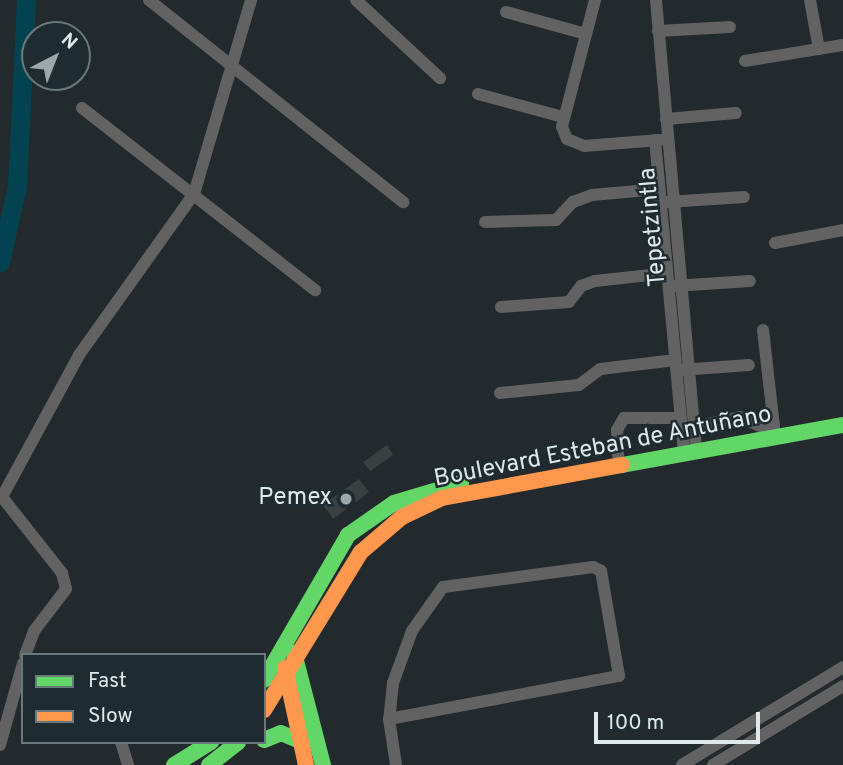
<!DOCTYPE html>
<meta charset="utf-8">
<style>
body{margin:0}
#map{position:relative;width:843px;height:765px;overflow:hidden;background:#222a2d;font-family:Overpass,sans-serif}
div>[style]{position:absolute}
.river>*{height:19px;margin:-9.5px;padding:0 9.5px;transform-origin:9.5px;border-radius:9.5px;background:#034351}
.building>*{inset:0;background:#3a4143}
.street>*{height:12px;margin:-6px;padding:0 6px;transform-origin:6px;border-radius:6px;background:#626263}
.fast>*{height:16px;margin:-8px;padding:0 8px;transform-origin:8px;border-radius:8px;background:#63d668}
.slow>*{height:16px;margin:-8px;padding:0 8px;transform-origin:8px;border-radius:8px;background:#ff974d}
.dots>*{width:19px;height:19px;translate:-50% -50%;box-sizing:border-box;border:4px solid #1e2c31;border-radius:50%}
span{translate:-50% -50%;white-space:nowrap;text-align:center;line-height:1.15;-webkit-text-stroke:5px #1e2c31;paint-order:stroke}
.street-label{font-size:24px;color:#dfe9ec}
.poi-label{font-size:24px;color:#dfe9ec}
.right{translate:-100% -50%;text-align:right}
.legend{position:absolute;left:21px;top:653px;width:245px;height:91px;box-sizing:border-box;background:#1e2c31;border:2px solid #6b787c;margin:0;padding:9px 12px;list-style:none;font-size:21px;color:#dfe9ec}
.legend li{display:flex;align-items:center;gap:14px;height:35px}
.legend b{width:35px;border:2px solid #6b787c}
.north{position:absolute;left:21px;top:21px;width:70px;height:70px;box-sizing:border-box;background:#1e2c31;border:2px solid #6b787c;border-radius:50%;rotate:42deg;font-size:19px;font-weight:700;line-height:28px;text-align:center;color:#dfe9ec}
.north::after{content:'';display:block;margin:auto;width:24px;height:32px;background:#9da6a9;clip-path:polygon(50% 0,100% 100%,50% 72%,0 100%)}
.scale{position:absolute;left:594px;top:712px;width:166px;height:32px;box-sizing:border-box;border:4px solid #dfe9ec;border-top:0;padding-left:9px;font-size:21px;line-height:24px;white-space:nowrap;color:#dfe9ec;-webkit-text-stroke:5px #1e2c31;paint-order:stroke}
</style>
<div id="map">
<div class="river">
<i style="left:0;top:262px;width:78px;rotate:-77.4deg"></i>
<i style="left:17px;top:186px;width:186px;rotate:-87.2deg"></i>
</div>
<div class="building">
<i style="clip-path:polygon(387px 445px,393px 455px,370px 471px,363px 462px)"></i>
<i style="clip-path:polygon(359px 479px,369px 492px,333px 519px,323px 505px)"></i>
</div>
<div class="street">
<i style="left:149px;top:0;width:325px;rotate:38.5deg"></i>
<i style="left:356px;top:0;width:115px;rotate:42.9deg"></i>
<i style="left:595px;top:0;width:131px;rotate:104.6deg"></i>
<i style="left:562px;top:127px;width:13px;rotate:67deg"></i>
<i style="left:567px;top:139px;width:18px;rotate:22deg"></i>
<i style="left:584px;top:146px;width:76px;rotate:-4.5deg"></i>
<i style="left:656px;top:0;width:453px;rotate:84.9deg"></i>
<i style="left:810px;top:0;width:50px;rotate:79.6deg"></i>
<i style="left:506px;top:12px;width:83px;rotate:15.4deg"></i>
<i style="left:658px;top:31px;width:72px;rotate:-3.2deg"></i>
<i style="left:745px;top:61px;width:99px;rotate:-9.3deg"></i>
<i style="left:478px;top:94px;width:88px;rotate:15.1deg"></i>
<i style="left:82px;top:108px;width:296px;rotate:38deg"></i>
<i style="left:666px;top:119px;width:70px;rotate:-4.9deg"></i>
<i style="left:655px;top:140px;width:314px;rotate:84.7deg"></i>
<i style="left:667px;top:202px;width:77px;rotate:-3.7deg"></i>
<i style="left:485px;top:222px;width:71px;rotate:-1.6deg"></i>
<i style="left:556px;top:220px;width:25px;rotate:-47deg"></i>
<i style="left:573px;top:202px;width:20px;rotate:-20deg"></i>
<i style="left:592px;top:195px;width:67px;rotate:-5.1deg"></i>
<i style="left:775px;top:243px;width:69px;rotate:-10.8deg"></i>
<i style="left:674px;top:286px;width:76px;rotate:-3.8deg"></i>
<i style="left:501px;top:307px;width:68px;rotate:-4.2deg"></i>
<i style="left:569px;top:302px;width:20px;rotate:-53deg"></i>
<i style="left:581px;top:286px;width:15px;rotate:-20deg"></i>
<i style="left:595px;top:281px;width:72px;rotate:-6.3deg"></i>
<i style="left:763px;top:330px;width:98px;rotate:83.5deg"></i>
<i style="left:680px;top:370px;width:69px;rotate:-4.1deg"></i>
<i style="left:500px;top:393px;width:79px;rotate:-5.8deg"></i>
<i style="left:579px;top:385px;width:26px;rotate:-37deg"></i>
<i style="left:600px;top:369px;width:76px;rotate:-6.8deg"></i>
<i style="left:693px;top:427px;width:48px;rotate:-12deg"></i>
<i style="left:740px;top:417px;width:27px;rotate:24deg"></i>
<i style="left:618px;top:455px;width:25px;rotate:-92deg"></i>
<i style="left:617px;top:430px;width:14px;rotate:-60deg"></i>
<i style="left:624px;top:418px;width:57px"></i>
<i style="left:25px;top:655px;width:26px;rotate:-69deg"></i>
<i style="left:34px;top:631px;width:53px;rotate:-52.7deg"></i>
<i style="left:66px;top:589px;width:16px;rotate:-104deg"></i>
<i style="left:62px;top:573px;width:97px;rotate:-128.3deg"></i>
<i style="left:2px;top:497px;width:162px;rotate:-61.5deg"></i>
<i style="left:79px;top:355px;width:198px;rotate:-54.5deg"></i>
<i style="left:194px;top:194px;width:202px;rotate:-73.6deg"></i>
<i style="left:389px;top:719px;width:234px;rotate:-10.6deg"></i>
<i style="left:619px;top:676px;width:107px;rotate:-99.7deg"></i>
<i style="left:601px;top:571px;width:9px;rotate:-153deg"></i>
<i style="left:593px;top:567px;width:151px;rotate:172.4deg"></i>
<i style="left:443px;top:587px;width:54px;rotate:125.2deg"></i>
<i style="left:412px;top:631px;width:55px;rotate:110.1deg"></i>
<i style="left:393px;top:683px;width:36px;rotate:96deg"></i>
<i style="left:389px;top:719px;width:47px;rotate:81.3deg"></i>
<i style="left:121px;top:742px;width:24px;rotate:73deg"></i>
<i style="left:0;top:745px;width:85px;rotate:-74.3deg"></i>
<i style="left:682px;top:765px;width:188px;rotate:-31.3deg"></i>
<i style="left:713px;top:765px;width:152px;rotate:-31.3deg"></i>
</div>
<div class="fast">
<i style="left:622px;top:465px;width:225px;rotate:-10.3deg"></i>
<i style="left:294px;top:653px;width:116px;rotate:75.5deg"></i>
<i style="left:264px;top:680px;width:168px;rotate:-59.9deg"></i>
<i style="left:348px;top:535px;width:56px;rotate:-34.8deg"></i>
<i style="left:394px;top:503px;width:70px;rotate:-16.6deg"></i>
<i style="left:264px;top:740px;width:18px;rotate:-22deg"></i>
<i style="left:281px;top:733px;width:23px;rotate:23deg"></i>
<i style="left:174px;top:765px;width:44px;rotate:-31.9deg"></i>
<i style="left:209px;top:765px;width:37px;rotate:-38deg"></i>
</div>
<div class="slow">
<i style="left:285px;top:668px;width:99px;rotate:77.8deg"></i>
<i style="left:264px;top:710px;width:185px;rotate:-58.5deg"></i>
<i style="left:361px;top:552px;width:54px;rotate:-40.5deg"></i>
<i style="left:402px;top:517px;width:44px;rotate:-25.4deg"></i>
<i style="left:442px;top:498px;width:183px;rotate:-10.4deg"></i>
</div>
<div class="dots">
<i style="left:346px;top:499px;background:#9da6a9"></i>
</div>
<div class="street-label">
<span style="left:654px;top:227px;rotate:-95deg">Tepetzintla</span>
<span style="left:603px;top:448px;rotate:-11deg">Boulevard Esteban de Antuñano</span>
</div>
<div class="poi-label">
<span class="right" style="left:332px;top:499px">Pemex</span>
</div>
<ul class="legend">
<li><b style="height:9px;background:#63d668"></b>Fast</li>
<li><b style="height:9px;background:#ff974d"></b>Slow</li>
</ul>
<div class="north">N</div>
<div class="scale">100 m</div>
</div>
